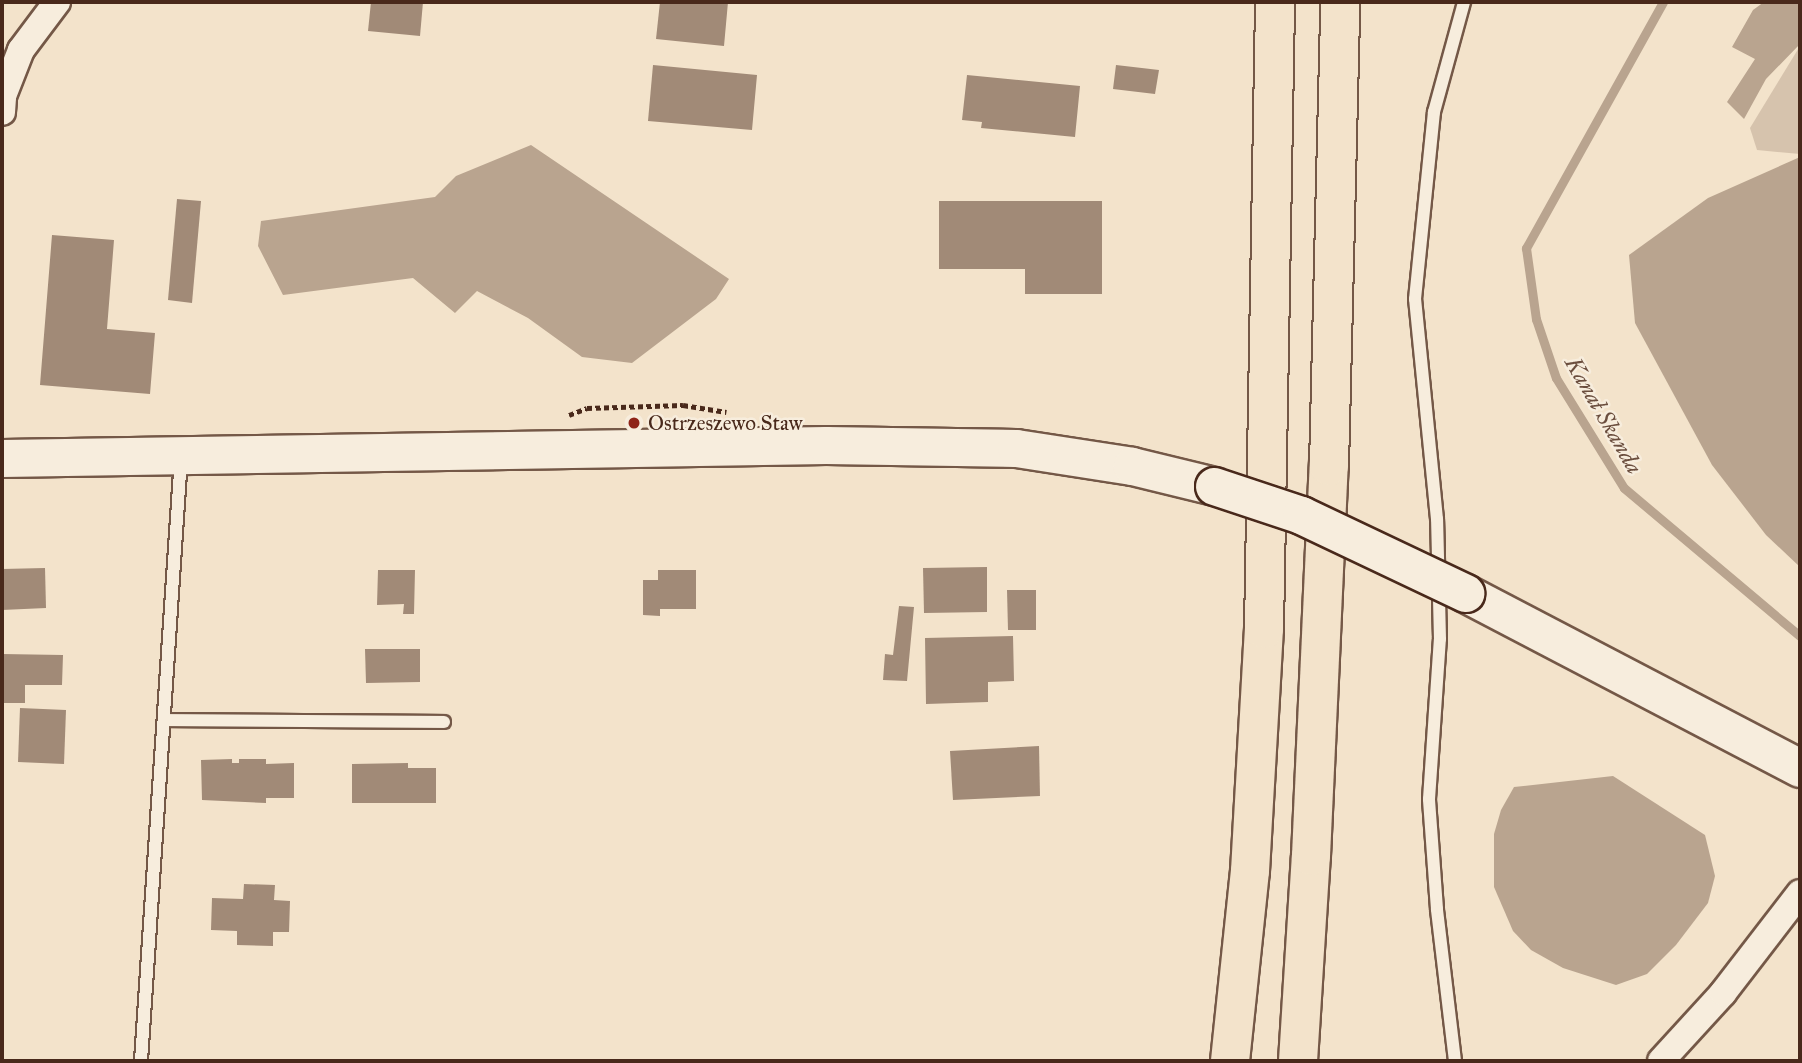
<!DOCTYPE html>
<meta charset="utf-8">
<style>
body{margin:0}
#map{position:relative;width:1802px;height:1063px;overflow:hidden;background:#f3e3cb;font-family:"IM FELL Great Primer",serif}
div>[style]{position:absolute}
.green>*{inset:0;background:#d6c3ad}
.water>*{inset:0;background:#b9a48f}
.stream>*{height:9px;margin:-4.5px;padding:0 4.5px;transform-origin:4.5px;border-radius:4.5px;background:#b9a48f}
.building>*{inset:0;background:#a18a77}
.path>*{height:4.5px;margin-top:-2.25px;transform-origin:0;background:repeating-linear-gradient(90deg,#49291b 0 5px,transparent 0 8.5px)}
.roads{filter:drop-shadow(2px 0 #745847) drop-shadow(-2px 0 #745847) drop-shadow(0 2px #745847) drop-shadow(0 -2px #745847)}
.lane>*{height:12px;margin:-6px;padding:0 6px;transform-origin:6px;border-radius:6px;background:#f7eddd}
.street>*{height:26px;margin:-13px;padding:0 13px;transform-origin:13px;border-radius:13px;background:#f7eddd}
.secondary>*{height:37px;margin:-18.5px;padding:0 18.5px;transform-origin:18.5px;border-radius:18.5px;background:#f7eddd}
.highway>*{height:38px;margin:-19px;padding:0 19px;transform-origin:19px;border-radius:19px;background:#f3e3cb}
.bridges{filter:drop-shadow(2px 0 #49291b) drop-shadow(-2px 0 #49291b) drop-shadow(0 2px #49291b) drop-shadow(0 -2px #49291b)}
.secondary-bridge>*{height:37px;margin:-18.5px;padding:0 18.5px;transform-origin:18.5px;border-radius:18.5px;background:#f7eddd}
.dots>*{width:19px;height:19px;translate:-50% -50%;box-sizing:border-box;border:4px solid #f7eddd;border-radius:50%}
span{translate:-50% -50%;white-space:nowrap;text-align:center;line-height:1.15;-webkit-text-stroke:5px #f7eddd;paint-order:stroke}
.poi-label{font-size:21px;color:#49291b}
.left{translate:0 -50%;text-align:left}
.water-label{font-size:23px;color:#6b4e3e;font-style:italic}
.frame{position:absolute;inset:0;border:4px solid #49291b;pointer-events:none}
</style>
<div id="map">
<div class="green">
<i style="clip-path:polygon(1800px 46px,1800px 154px,1757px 150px,1750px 128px)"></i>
</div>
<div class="water">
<i style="clip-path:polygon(1764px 2px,1800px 2px,1800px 44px,1766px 79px,1744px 119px,1727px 102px,1755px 59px,1732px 47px,1753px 10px)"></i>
<i style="clip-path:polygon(531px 145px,729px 279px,716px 299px,632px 363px,582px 357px,528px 318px,477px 291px,455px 313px,413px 278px,283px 295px,258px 246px,261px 221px,435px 197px,456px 176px)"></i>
<i style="clip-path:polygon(1800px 157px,1800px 567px,1766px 535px,1712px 465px,1635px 323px,1629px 255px,1708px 198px)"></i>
<i style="clip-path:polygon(1613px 776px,1705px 835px,1715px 876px,1708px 903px,1676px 945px,1647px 974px,1616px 985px,1563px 968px,1531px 950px,1513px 931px,1494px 887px,1494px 834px,1501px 810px,1514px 787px)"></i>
</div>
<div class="stream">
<i style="left:1663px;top:2px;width:282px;rotate:119.1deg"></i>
<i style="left:1526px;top:248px;width:72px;rotate:82deg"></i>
<i style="left:1536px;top:319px;width:62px;rotate:71.3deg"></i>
<i style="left:1556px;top:378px;width:129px;rotate:58.3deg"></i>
<i style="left:1624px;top:488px;width:230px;rotate:40.1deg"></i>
</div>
<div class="building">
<i style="clip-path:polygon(371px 2px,423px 2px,420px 36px,368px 31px)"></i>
<i style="clip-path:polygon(660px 2px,728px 2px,724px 46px,656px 39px)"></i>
<i style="clip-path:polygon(653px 65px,757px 75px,752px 130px,648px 121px)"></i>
<i style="clip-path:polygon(1116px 65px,1159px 70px,1155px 94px,1113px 89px)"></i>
<i style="clip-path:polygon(967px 75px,1080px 86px,1075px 137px,981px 128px,982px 122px,962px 120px)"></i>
<i style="clip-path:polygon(177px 199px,201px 201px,192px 303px,168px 300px)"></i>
<i style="clip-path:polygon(939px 201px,1102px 201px,1102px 294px,1025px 294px,1025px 269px,939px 269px)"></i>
<i style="clip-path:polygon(52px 235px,114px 240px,107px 329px,155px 333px,150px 394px,40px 385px)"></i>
<i style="clip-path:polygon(987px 567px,987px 612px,924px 613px,923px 568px)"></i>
<i style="clip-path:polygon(45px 568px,46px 608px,2px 610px,2px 569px)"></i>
<i style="clip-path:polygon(378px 570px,415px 570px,414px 614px,403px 614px,404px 604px,377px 605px)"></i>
<i style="clip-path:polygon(658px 570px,696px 570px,696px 609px,660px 609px,660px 616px,643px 615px,643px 580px,658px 580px)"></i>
<i style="clip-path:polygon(1007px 590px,1036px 590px,1036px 630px,1008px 630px)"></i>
<i style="clip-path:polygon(899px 606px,914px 607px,907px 681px,883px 680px,885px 654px,893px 655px)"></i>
<i style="clip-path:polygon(1013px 636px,1014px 681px,988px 682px,988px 702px,926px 704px,925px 638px)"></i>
<i style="clip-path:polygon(365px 649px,420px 649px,420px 682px,366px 683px)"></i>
<i style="clip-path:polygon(2px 654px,63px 655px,62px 685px,25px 685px,25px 703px,2px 703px)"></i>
<i style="clip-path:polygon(20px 708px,66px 710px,64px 764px,18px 762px)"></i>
<i style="clip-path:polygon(1039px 746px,1040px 796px,953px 800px,950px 751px)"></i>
<i style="clip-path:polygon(232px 759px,232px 763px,239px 763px,239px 759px,266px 759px,266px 764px,294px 763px,294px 798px,266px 798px,266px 803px,202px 800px,201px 760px)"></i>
<i style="clip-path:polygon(408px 763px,408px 768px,436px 768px,436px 803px,352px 803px,352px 764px)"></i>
<i style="clip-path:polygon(244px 884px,275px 885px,274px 900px,290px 901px,289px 932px,273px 932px,273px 946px,237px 945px,237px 931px,211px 930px,212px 898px,243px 899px)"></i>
</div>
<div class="path">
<i style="left:569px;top:415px;width:19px;rotate:-21deg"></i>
<i style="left:587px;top:408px;width:96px;rotate:-1.8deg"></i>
<i style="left:683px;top:405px;width:44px;rotate:9.2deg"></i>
</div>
<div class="roads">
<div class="lane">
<i style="left:164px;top:720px;width:280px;rotate:0.4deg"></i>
<i style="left:141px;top:1061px;width:605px;rotate:-86.21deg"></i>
<i style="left:1455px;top:1061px;width:153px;rotate:-96.8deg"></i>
<i style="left:1437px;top:909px;width:110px;rotate:-94.2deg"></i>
<i style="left:1429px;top:799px;width:160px;rotate:-86.1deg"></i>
<i style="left:1440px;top:639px;width:120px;rotate:-91.4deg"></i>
<i style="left:1437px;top:519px;width:221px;rotate:-95.7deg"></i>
<i style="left:1415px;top:299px;width:188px;rotate:-84.2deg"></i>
<i style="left:1434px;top:112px;width:114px;rotate:-74.7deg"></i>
</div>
<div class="street">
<i style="left:2px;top:112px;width:16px;rotate:-86deg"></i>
<i style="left:3px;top:96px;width:49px;rotate:-68.6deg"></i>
<i style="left:21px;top:50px;width:60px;rotate:-53.1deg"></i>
<i style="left:1661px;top:1061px;width:92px;rotate:-47.6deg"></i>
<i style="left:1723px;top:993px;width:126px;rotate:-52.4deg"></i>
</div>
<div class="secondary">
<i style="left:2px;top:458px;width:824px;rotate:-0.9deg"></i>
<i style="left:826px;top:445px;width:190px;rotate:0.9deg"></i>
<i style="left:1016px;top:448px;width:117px;rotate:8.8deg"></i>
<i style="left:1132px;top:466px;width:84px;rotate:13.7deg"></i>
<i style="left:1465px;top:593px;width:378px;rotate:27.6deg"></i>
</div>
<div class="highway">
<i style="left:1230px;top:1061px;width:191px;rotate:-84deg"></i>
<i style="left:1250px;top:871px;width:242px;rotate:-86.7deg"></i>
<i style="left:1264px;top:629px;width:627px;rotate:-88.99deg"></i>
<i style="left:1298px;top:1061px;width:205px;rotate:-86.4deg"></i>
<i style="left:1311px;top:856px;width:390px;rotate:-87.4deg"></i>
<i style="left:1329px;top:466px;width:464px;rotate:-88.6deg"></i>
</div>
</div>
<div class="bridges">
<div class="secondary-bridge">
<i style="left:1214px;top:486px;width:92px;rotate:18.4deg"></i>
<i style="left:1301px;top:515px;width:182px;rotate:25.4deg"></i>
</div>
</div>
<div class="dots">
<i style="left:634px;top:423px;background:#8f2418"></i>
</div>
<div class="poi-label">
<span class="left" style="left:648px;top:423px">Ostrzeszewo Staw</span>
</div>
<div class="water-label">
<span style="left:1604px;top:415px;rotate:60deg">Kanał Skanda</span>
</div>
<div class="frame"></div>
</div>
